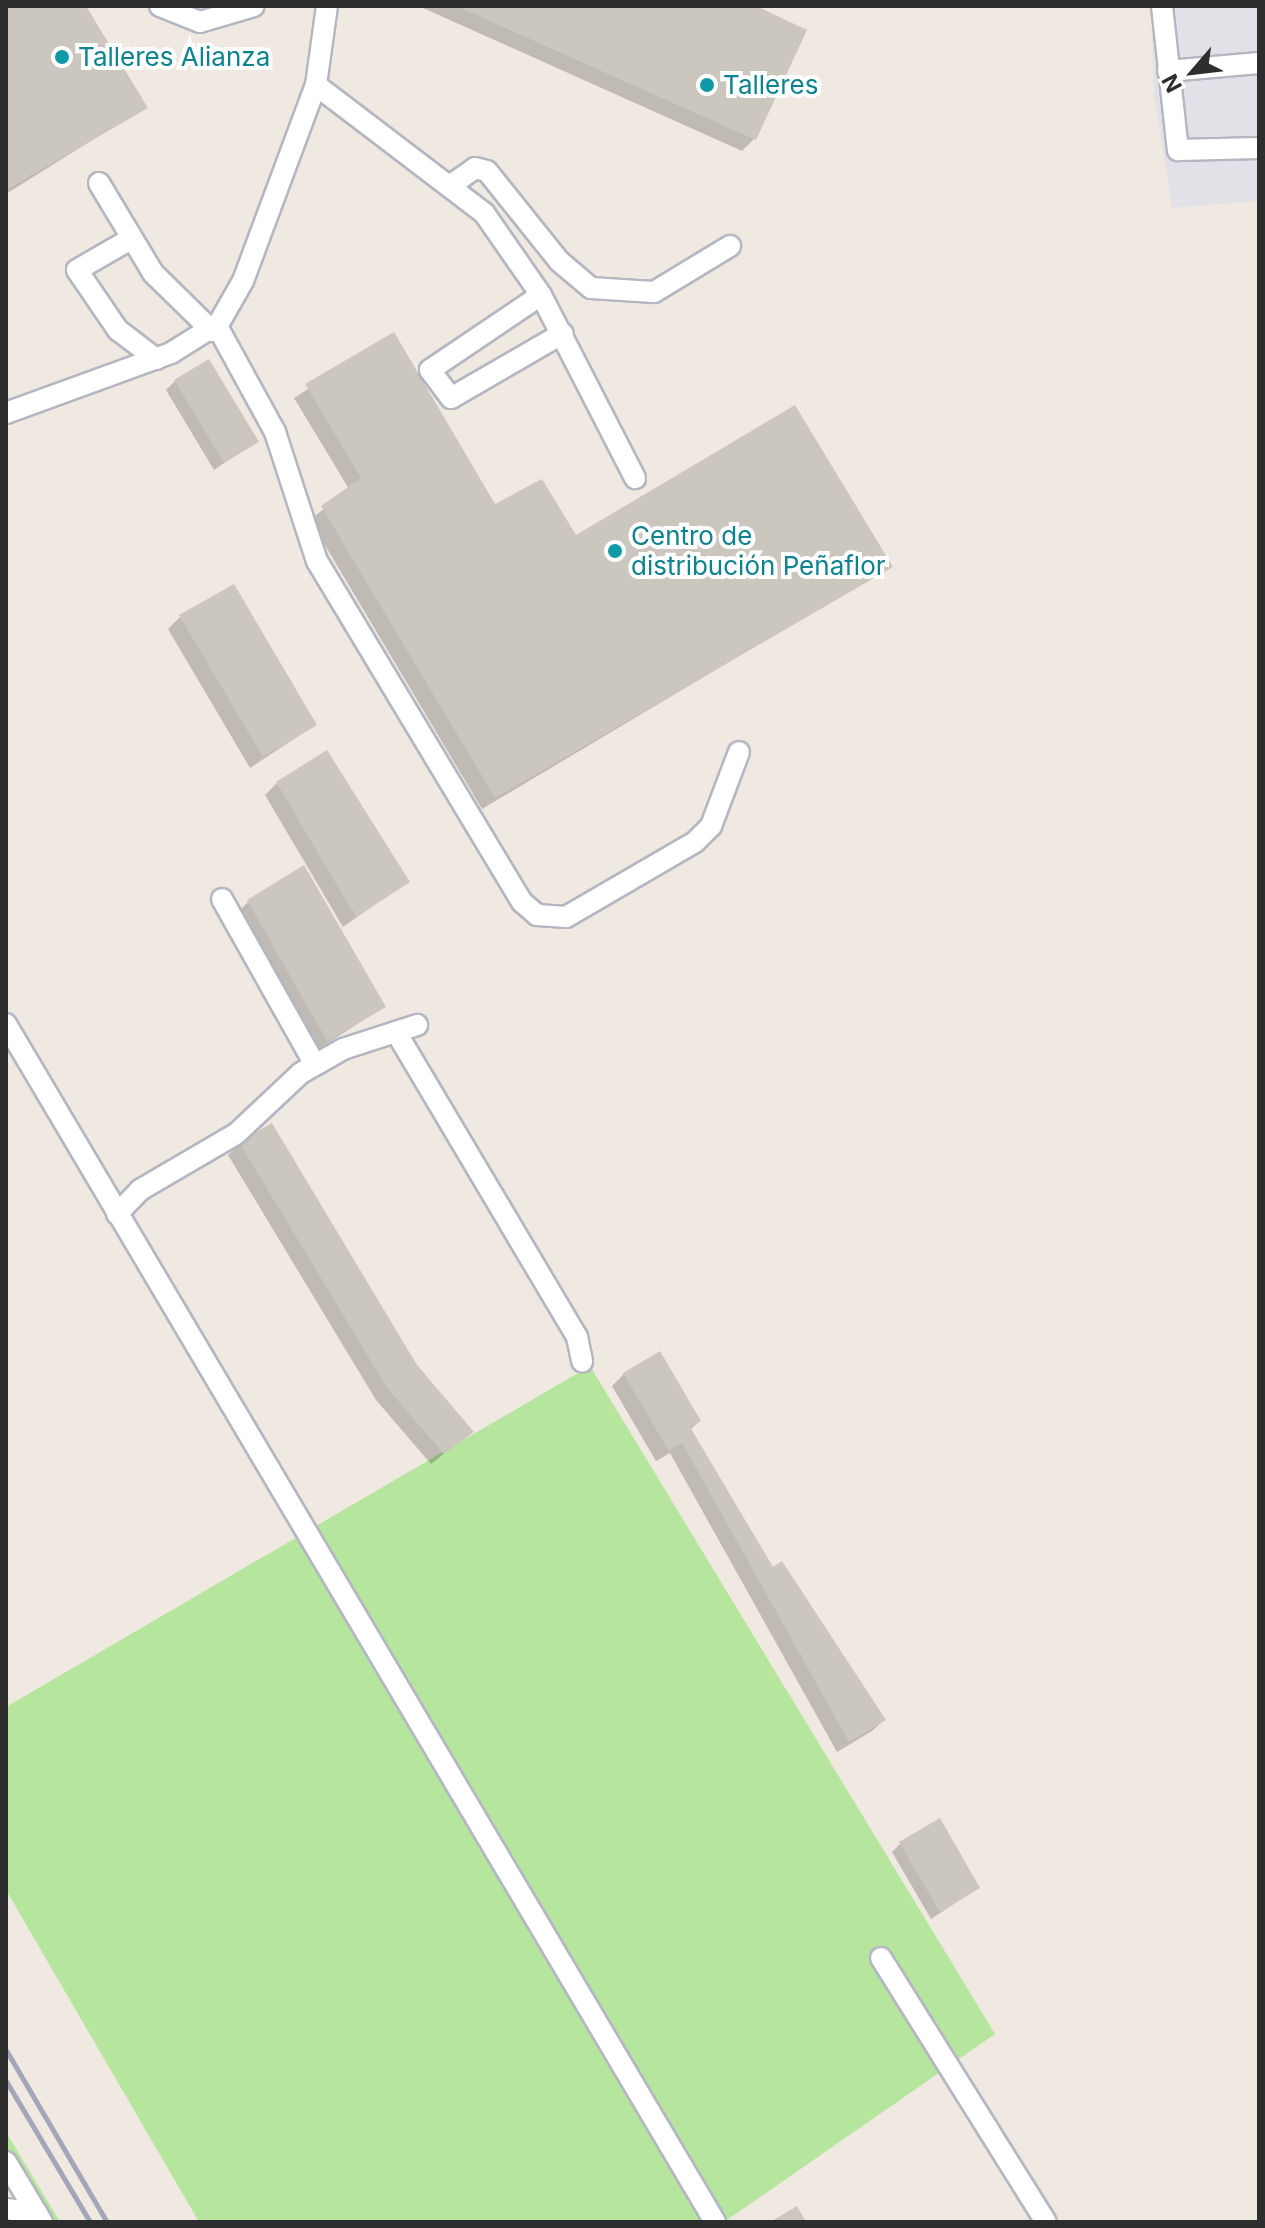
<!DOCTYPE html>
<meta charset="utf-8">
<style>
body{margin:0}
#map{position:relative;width:1265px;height:2228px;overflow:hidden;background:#efe9e1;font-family:Inter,sans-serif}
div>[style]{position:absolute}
.industrial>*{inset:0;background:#e3e1e8}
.green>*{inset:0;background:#b6e59e}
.shadow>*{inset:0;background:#0003}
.building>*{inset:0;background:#cbc7bf}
.roads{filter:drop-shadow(2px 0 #b4b7c1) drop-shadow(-2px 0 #b4b7c1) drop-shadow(0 2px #b4b7c1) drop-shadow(0 -2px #b4b7c1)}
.minor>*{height:20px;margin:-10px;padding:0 10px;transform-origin:10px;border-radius:10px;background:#fff}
.rail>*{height:5px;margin:-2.5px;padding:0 2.5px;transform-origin:2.5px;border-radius:2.5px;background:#a3a6b8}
.dots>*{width:22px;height:22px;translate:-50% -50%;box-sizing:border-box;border:4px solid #fff;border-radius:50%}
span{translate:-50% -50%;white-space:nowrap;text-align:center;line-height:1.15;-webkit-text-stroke:8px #fff;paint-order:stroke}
.culture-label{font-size:26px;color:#0d838f}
.left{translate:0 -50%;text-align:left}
.frame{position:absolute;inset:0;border:8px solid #2e2e2e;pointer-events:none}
.north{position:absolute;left:1153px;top:32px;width:80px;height:80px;-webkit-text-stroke:6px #fff;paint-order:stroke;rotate:242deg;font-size:22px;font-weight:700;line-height:32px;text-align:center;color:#2e2e2e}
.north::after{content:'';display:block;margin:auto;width:28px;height:36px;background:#2e2e2e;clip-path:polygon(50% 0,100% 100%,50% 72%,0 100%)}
</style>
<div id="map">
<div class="industrial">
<i style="clip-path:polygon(1151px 6px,1259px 6px,1259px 201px,1172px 208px,1154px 96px)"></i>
</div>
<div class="green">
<i style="clip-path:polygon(590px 1366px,995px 2034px,724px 2222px,199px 2222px,6px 1890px,6px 1707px)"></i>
<i style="clip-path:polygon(6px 2132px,60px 2222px,50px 2222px,6px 2148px)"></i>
</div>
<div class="shadow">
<i style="clip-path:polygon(6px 6px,84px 6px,145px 107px,6px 194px)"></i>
<i style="clip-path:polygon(751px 6px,754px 139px,742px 151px,423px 8px)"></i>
<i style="clip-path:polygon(393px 335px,494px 507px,575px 537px,890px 566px,482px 809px,310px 520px,349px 489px,294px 398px)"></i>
<i style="clip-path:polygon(175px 381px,256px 441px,214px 470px,166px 390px)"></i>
<i style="clip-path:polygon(180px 617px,315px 725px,250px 768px,168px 629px)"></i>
<i style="clip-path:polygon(277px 783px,407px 882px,343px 927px,265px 795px)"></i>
<i style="clip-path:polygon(248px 902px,384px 1007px,315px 1051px,236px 914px)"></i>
<i style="clip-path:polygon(240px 1144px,471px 1432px,431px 1464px,376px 1400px,228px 1155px)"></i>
<i style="clip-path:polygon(624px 1374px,699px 1421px,690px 1430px,772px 1569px,884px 1720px,872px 1731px,837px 1752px,670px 1453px,656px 1461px,612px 1386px)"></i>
<i style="clip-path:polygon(900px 1844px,978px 1888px,931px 1919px,892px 1852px)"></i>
</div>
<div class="building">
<i style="clip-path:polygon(6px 6px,86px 6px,148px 108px,6px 190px)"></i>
<i style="clip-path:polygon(456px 6px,756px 6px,807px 30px,756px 140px)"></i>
<i style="clip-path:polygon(394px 332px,495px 504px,542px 479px,576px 535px,795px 405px,893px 567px,495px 798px,321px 506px,361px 478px,305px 384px)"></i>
<i style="clip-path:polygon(209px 359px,259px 442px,224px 463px,174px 380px)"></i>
<i style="clip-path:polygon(234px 584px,317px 725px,263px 757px,179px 615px)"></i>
<i style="clip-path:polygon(327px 750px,410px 882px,356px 917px,276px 782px)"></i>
<i style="clip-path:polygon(304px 865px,386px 1007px,327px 1041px,247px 900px)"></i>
<i style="clip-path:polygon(272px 1123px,417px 1365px,474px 1432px,444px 1454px,387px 1388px,239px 1142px)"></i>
<i style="clip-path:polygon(660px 1351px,701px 1421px,690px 1427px,773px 1567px,782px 1561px,886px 1720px,849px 1742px,682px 1443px,669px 1451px,623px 1373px)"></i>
<i style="clip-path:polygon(940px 1818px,980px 1888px,940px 1912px,899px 1842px)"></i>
<i style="clip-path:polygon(797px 2206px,806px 2222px,770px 2222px)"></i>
</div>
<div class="roads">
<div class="minor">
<i style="left:160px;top:6px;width:43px;rotate:21.8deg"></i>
<i style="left:200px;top:22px;width:56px;rotate:-16.5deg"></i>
<i style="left:1162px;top:6px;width:145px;rotate:83.7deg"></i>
<i style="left:1178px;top:150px;width:81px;rotate:-1.4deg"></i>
<i style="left:1168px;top:71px;width:91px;rotate:-5deg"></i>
<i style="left:316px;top:85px;width:211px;rotate:37.3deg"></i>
<i style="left:484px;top:213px;width:100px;rotate:55.2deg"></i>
<i style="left:541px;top:295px;width:206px;rotate:62.8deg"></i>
<i style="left:99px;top:183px;width:105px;rotate:59deg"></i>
<i style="left:153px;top:273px;width:83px;rotate:44.5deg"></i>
<i style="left:451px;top:185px;width:29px;rotate:-35deg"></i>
<i style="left:475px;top:168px;width:12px;rotate:14deg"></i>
<i style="left:487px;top:171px;width:115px;rotate:51.3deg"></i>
<i style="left:559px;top:261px;width:42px;rotate:40.2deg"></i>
<i style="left:591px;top:288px;width:63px;rotate:3.6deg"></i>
<i style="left:654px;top:292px;width:89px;rotate:-31.2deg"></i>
<i style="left:129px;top:240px;width:60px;rotate:150deg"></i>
<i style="left:77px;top:270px;width:73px;rotate:55.7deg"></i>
<i style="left:118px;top:330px;width:48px;rotate:37.3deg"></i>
<i style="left:541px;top:295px;width:134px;rotate:146deg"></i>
<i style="left:430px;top:370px;width:35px;rotate:53deg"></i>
<i style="left:451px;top:398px;width:129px;rotate:-30.1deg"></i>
<i style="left:217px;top:326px;width:121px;rotate:61.3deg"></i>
<i style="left:275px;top:432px;width:136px;rotate:72deg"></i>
<i style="left:317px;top:561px;width:398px;rotate:59deg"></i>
<i style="left:522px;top:902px;width:20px;rotate:41deg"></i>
<i style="left:537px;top:915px;width:29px;rotate:4deg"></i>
<i style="left:566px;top:917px;width:149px;rotate:-30.2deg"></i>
<i style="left:695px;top:842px;width:23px;rotate:-45deg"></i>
<i style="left:711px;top:826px;width:79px;rotate:-69.3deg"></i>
<i style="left:6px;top:413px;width:176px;rotate:-20deg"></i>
<i style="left:171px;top:353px;width:57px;rotate:-32deg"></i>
<i style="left:219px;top:323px;width:48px;rotate:-60.3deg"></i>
<i style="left:243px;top:281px;width:209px;rotate:-69.6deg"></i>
<i style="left:316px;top:85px;width:80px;rotate:-82.1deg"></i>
<i style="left:222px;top:899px;width:190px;rotate:60.7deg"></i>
<i style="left:6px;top:1024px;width:1392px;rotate:59.38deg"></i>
<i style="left:396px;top:1032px;width:355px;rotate:59.3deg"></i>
<i style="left:577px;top:1337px;width:25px;rotate:78deg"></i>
<i style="left:117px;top:1214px;width:33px;rotate:-46deg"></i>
<i style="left:140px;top:1190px;width:111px;rotate:-30.3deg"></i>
<i style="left:236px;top:1134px;width:89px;rotate:-43.2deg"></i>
<i style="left:301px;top:1073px;width:48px;rotate:-29.7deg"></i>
<i style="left:343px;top:1049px;width:78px;rotate:-18deg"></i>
<i style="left:881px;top:1958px;width:311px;rotate:58deg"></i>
<i style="left:6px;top:2162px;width:70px;rotate:59deg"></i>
<i style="left:6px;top:2209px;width:31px;rotate:7deg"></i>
</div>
</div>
<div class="rail">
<i style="left:6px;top:2050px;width:199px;rotate:59.6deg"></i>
<i style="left:6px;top:2081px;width:164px;rotate:59.2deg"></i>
</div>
<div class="dots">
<i style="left:62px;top:57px;background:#0f9aa8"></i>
<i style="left:707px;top:85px;background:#0f9aa8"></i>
<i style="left:615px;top:551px;background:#0f9aa8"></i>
</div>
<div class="culture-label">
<span class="left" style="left:78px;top:57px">Talleres Alianza</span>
<span class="left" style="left:723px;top:85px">Talleres</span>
<span class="left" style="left:631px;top:551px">Centro de<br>distribución Peñaflor</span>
</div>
<div class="frame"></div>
<div class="north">N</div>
</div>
